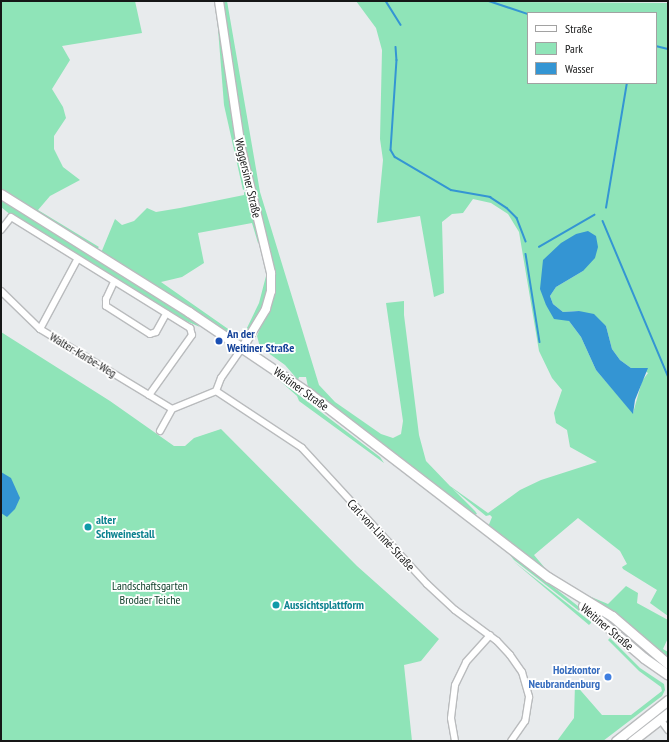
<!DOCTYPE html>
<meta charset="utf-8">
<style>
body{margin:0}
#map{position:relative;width:669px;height:742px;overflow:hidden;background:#e8ebed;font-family:"PT Sans Narrow",sans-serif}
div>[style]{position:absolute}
.green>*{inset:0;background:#8fe4b8}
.water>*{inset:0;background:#3495d3}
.stream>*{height:1.5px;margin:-0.75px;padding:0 0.75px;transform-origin:0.75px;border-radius:0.75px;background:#3495d3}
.roads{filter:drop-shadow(1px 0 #b9bbbd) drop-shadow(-1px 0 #b9bbbd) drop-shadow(0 1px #b9bbbd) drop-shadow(0 -1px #b9bbbd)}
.street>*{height:6px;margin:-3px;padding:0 3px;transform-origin:3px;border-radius:3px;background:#fff}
.secondary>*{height:8px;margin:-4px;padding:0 4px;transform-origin:4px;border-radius:4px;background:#fff}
.primary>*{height:9px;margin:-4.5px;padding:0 4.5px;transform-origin:4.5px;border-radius:4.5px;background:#fff}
.dots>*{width:11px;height:11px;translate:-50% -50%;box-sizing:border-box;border:2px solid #fff;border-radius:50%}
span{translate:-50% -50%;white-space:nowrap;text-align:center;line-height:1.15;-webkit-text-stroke:3.5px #fff;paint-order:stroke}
.street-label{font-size:12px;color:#161717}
.transit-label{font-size:12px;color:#164399;font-weight:700}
.left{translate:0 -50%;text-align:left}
.culture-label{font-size:12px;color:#0d838f;font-weight:700}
.park-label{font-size:12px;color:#12412c}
.shop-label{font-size:12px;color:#366cbe;font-weight:700}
.right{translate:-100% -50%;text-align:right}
.frame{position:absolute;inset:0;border:2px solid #161717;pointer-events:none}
.legend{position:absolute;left:527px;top:12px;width:130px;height:72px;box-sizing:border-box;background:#fff;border:1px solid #a2a2a2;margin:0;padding:5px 7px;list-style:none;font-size:12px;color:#161717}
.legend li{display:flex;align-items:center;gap:8px;height:20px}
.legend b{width:20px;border:1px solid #a2a2a2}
</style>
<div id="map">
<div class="green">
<i style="clip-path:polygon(1px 1px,135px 1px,142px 33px,62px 46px,70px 60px,52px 89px,63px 107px,66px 118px,54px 136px,54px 149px,63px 167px,80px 180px,50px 196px,38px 210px,99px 247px,98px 248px,95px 249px,1px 190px)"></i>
<i style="clip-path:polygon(evenodd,222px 1px,227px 1px,260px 192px,319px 385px,335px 402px,381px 434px,393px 438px,401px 434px,403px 421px,386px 303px,404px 301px,404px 315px,419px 435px,426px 461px,450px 486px,488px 513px,520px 490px,541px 480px,597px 462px,570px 447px,567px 430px,556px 423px,554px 413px,562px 390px,552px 378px,539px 351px,519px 232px,508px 214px,491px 203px,473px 199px,463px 213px,452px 214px,442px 222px,444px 293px,434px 297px,420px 216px,377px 223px,383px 160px,380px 139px,382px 50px,376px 28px,356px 1px,668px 3px,668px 616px,650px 603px,657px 590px,623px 569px,622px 567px,627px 564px,620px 551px,578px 518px,534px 555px,550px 574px,488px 527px,492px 517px,490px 515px,486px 516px,452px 488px,475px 511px,477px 514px,474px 515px,308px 387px,306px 377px,299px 377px,298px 380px,285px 365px,260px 347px,257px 336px,274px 292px,275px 273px,243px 148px,222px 1px,528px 13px,656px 13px,656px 83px,528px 83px,528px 13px,222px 1px,576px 234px,583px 271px,556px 287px,550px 296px,553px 304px,563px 312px,579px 311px,606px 326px,612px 349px,620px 360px,631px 368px,640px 368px,648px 373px,642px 381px,633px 413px,596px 370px,581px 337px,569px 321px,546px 305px,576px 234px)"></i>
<i style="clip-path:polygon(216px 3px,247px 188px,243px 190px,224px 105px)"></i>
<i style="clip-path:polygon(244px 192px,248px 193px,260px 241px,258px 243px,252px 223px,198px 233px,204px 263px,182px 277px,161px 282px,231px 331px,230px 333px,101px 253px,115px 219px,122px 225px,134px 221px,147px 208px,156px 212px,180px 208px,244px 195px)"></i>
<i style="clip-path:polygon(1px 198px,186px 314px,200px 327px,172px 315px,17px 220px,1px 207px)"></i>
<i style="clip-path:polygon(266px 276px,268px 285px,263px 305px,246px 333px,245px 332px,259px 303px)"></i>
<i style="clip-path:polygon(1px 332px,110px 401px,174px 446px,185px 446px,194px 438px,221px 429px,357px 566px,439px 639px,421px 661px,404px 665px,412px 741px,1px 741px)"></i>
<i style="clip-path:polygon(279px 380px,380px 457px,384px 463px,299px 401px,297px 396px)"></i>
<i style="clip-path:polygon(506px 550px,592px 617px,592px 621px,514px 560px)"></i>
<i style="clip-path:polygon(513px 561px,591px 622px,591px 623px,589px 625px)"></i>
<i style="clip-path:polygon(626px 586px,638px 593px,637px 603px,668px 620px,668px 638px,663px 649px,668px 652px,668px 657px,614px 612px,577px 591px,608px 604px)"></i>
<i style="clip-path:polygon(610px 638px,640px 668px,664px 684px,665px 690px,662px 696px,603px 741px,557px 741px,574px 718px,575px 684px,602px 715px,631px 715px,662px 691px,661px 687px,639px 671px,608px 640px)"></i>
</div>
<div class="water">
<i style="clip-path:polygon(588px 231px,596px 236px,598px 247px,595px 258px,583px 271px,556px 287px,550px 296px,553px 304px,563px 312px,579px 311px,594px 314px,606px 326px,612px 349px,620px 360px,631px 368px,648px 368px,635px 400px,633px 414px,596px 370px,581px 337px,569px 321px,554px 319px,546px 305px,540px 289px,543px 260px,561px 243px,576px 234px)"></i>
<i style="clip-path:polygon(1px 472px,11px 478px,20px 498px,15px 509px,7px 517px,1px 513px)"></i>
</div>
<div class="stream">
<i style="left:386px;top:1px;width:28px;rotate:58deg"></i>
<i style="left:489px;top:1px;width:41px;rotate:18.4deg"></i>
<i style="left:656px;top:46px;width:12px;rotate:14deg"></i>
<i style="left:396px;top:47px;width:13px;rotate:86deg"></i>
<i style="left:397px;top:60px;width:90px;rotate:93.8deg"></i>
<i style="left:391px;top:150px;width:8px;rotate:60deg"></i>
<i style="left:395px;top:157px;width:65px;rotate:30.5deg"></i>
<i style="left:451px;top:190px;width:40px;rotate:10deg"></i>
<i style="left:490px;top:197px;width:20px;rotate:33deg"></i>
<i style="left:507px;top:208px;width:14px;rotate:45deg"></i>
<i style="left:517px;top:218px;width:25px;rotate:69deg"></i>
<i style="left:606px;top:208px;width:127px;rotate:-80.5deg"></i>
<i style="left:603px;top:221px;width:168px;rotate:67.2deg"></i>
<i style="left:539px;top:247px;width:64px;rotate:-30.2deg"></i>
<i style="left:526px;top:254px;width:89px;rotate:81deg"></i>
</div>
<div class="roads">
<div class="street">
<i style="left:1px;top:230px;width:16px;rotate:-52deg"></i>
<i style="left:11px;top:217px;width:211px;rotate:31.8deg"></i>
<i style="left:190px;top:328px;width:7px;rotate:74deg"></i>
<i style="left:192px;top:335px;width:74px;rotate:125.6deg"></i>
<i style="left:114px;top:282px;width:19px;rotate:115deg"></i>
<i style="left:106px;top:299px;width:7px;rotate:90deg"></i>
<i style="left:106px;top:306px;width:52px;rotate:32.5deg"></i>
<i style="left:150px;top:334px;width:6px;rotate:-18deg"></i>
<i style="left:156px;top:332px;width:21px;rotate:-61deg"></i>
<i style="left:1px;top:291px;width:54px;rotate:44.3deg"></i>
<i style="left:40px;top:329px;width:154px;rotate:31.2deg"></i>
<i style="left:172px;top:409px;width:48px;rotate:-22.2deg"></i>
<i style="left:40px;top:329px;width:78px;rotate:-61.8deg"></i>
<i style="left:216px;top:391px;width:103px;rotate:33.5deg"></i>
<i style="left:302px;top:448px;width:185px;rotate:47.4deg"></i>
<i style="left:427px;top:584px;width:38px;rotate:43deg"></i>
<i style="left:455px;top:610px;width:52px;rotate:36.4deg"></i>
<i style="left:497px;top:641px;width:19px;rotate:47deg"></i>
<i style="left:510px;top:655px;width:21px;rotate:55deg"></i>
<i style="left:522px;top:672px;width:26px;rotate:74deg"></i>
<i style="left:529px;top:697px;width:24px;rotate:99deg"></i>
<i style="left:525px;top:721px;width:24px;rotate:125deg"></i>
<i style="left:216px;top:391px;width:14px;rotate:-69deg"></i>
<i style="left:221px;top:378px;width:38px;rotate:-55deg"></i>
<i style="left:160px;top:431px;width:25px;rotate:-61deg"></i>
<i style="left:660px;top:719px;width:14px;rotate:54deg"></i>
<i style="left:455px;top:741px;width:23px;rotate:-100deg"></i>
<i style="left:451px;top:718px;width:33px;rotate:-83deg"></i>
<i style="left:455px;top:685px;width:25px;rotate:-64deg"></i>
<i style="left:466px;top:662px;width:36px;rotate:-48deg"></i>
</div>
<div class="secondary">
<i style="left:219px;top:1px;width:149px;rotate:81.5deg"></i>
<i style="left:241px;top:148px;width:129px;rotate:76.5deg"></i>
<i style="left:271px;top:273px;width:18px;rotate:90deg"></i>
<i style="left:271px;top:291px;width:19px;rotate:106deg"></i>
<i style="left:266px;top:309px;width:44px;rotate:121.2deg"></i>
</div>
<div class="primary">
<i style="left:1px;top:194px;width:222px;rotate:32.1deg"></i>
<i style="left:189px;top:312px;width:146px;rotate:34.1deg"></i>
<i style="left:310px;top:394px;width:300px;rotate:37.6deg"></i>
<i style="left:548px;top:577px;width:75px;rotate:31.4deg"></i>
<i style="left:612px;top:616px;width:74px;rotate:40.6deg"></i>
<i style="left:583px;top:606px;width:80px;rotate:40.4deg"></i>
<i style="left:644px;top:658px;width:29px;rotate:35deg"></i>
<i style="left:616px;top:741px;width:66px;rotate:-38.3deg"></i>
<i style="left:632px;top:741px;width:46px;rotate:-37.9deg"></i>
</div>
</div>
<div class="dots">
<i style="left:219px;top:341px;background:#1a4fb4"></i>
<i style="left:88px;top:527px;background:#0f9aa8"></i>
<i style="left:276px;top:605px;background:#0f9aa8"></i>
<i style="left:608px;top:677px;background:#3f7fe0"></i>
</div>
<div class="street-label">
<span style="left:248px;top:178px;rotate:77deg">Woggersiner Straße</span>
<span style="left:83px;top:355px;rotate:31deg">Walter-Karbe-Weg</span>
<span style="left:301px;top:389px;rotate:36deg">Weitiner Straße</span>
<span style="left:381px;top:535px;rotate:47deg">Carl-von-Linné-Straße</span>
<span style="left:607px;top:627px;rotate:40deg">Weitiner Straße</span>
</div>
<div class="transit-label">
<span class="left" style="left:227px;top:341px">An der<br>Weitiner Straße</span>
</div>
<div class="culture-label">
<span class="left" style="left:96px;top:527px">alter<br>Schweinestall</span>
<span class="left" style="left:284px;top:605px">Aussichtsplattform</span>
</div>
<div class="park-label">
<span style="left:150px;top:593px">Landschaftsgarten<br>Brodaer Teiche</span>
</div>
<div class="shop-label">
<span class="right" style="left:600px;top:677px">Holzkontor<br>Neubrandenburg</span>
</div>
<div class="frame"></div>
<ul class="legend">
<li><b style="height:5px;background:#fff"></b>Straße</li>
<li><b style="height:11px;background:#8fe4b8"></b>Park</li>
<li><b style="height:11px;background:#3495d3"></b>Wasser</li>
</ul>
</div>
